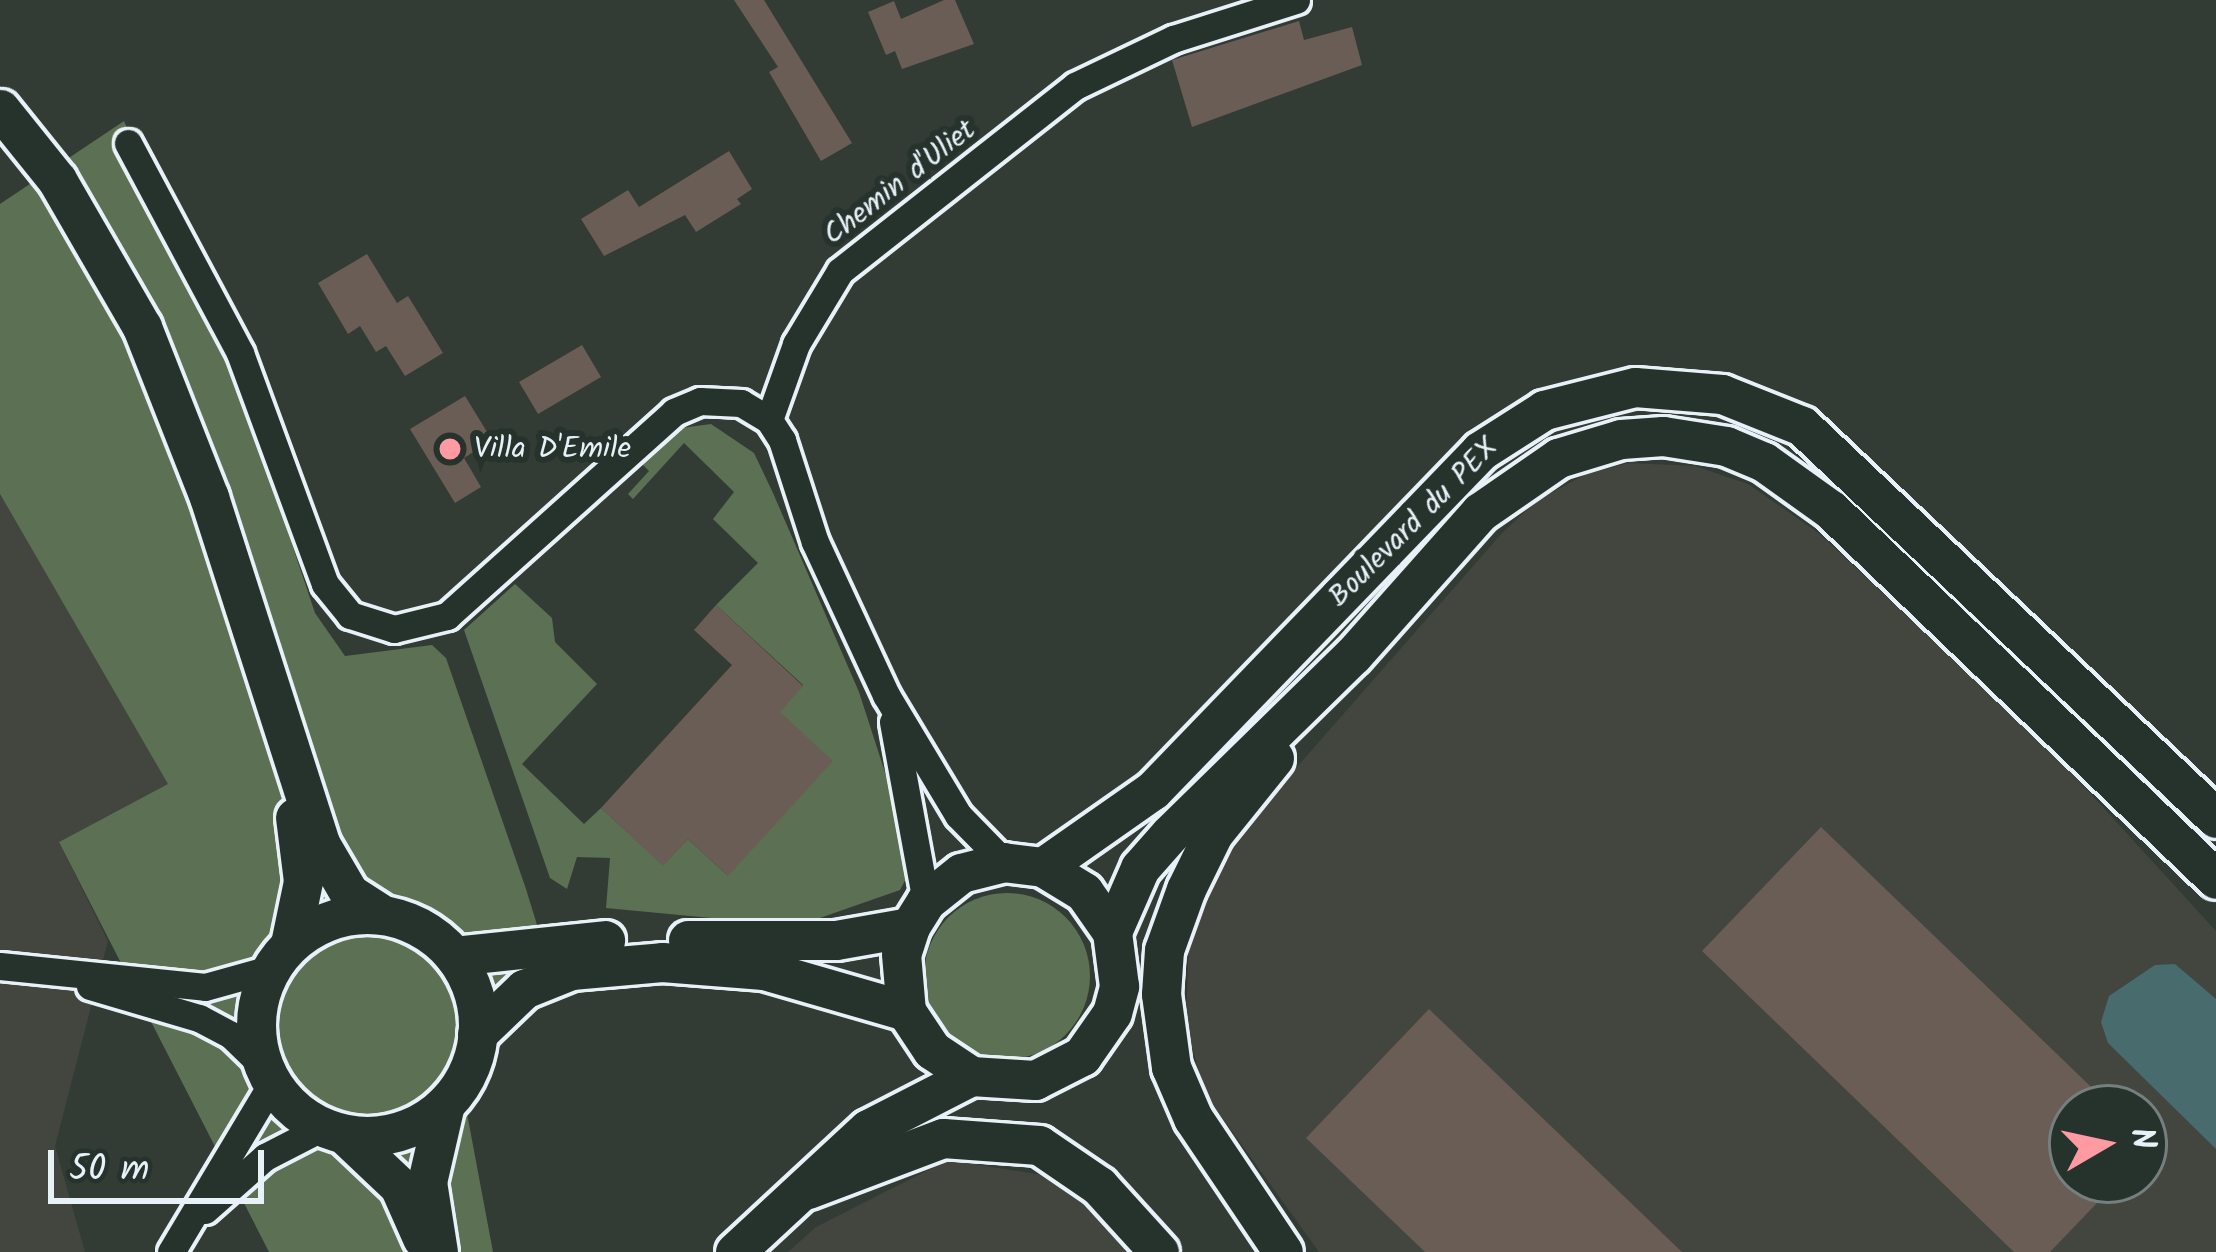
<!DOCTYPE html>
<style>
body{margin:0}
#map{position:relative;width:2216px;height:1252px;overflow:hidden;background:#333b35;font-family:Kalam,sans-serif}
div>[style]{position:absolute}
.built>*{inset:0;background:#43453f}
.green>*{inset:0;background:#5c7053}
.round{border-radius:50%}
.water>*{inset:0;background:#486c6d}
.building>*{inset:0;background:#695d55}
.roads{filter:drop-shadow(3px 0 #e8f1f8) drop-shadow(-3px 0 #e8f1f8) drop-shadow(0 3px #e8f1f8) drop-shadow(0 -3px #e8f1f8)}
.street>*{height:27px;margin:-13.5px;padding:0 13.5px;transform-origin:13.5px;border-radius:13.5px;background:#26332d}
.secondary>*{height:39px;margin:-19.5px;padding:0 19.5px;transform-origin:19.5px;border-radius:19.5px;background:#26332d}
.secondary>.ring{margin:-19.5px;padding:0;box-sizing:content-box;background:none;border:39px solid #26332d;border-radius:50%}
.dots>*{width:33px;height:33px;translate:-50% -50%;box-sizing:border-box;border:6px solid #26332d;border-radius:50%}
span{translate:-50% -50%;white-space:nowrap;text-align:center;line-height:1.15;-webkit-text-stroke:12px #26332d;paint-order:stroke}
.street-label{font-size:30px;color:#e8f1f8}
.poi-label{font-size:30px;color:#e8f1f8}
.left{translate:0 -50%;text-align:left}
.north{position:absolute;left:2048px;top:1084px;width:120px;height:120px;box-sizing:border-box;background:#26332d;border:3px solid #747f7e;border-radius:50%;rotate:81deg;font-size:33px;font-weight:700;line-height:48px;text-align:center;color:#e8f1f8}
.north::after{content:'';display:block;margin:auto;width:42px;height:54px;background:#ff9aa2;clip-path:polygon(50% 0,100% 100%,50% 72%,0 100%)}
.scale{position:absolute;left:48px;top:1150px;width:216px;height:54px;box-sizing:border-box;border:6px solid #e8f1f8;border-top:0;padding-left:15px;font-size:36px;line-height:42px;white-space:nowrap;color:#e8f1f8;-webkit-text-stroke:9px #26332d;paint-order:stroke}
</style>
<div id="map">
<div class="built">
<i style="clip-path:polygon(evenodd,1629px 463px,1695px 466px,1748px 484px,1820px 534px,2057px 757px,2216px 931px,2216px 1252px,1319px 1252px,1205px 1094px,1186px 1024px,1189px 934px,1206px 884px,1239px 833px,1503px 532px,1538px 500px,1586px 474px,1629px 463px,2072px 1108px,2144px 1108px,2144px 1180px,2072px 1180px,2072px 1108px)"></i>
<i style="clip-path:polygon(0 494px,169px 784px,59px 842px,108px 941px,55px 1146px,85px 1252px,0 1252px)"></i>
<i style="clip-path:polygon(948px 1160px,1042px 1175px,1094px 1212px,1126px 1252px,788px 1252px,816px 1227px)"></i>
</div>
<div class="green">
<i style="clip-path:polygon(124px 121px,232px 365px,315px 613px,345px 656px,432px 645px,446px 658px,526px 889px,557px 990px,517px 1016px,466px 1108px,493px 1252px,269px 1252px,59px 842px,168px 784px,0 494px,0 204px)"></i>
<i style="clip-path:polygon(711px 424px,754px 453px,773px 493px,859px 692px,905px 834px,909px 873px,900px 890px,817px 919px,732px 920px,606px 908px,610px 858px,577px 857px,567px 889px,550px 878px,464px 630px,515px 584px,552px 618px,555px 642px,597px 684px,522px 764px,584px 824px,601px 808px,663px 865px,688px 839px,727px 875px,775px 717px,803px 685px,716px 605px,758px 563px,713px 519px,734px 492px,684px 443px,633px 499px,628px 494px,649px 471px,641px 463px,681px 428px)"></i>
<i class="round" style="left:924px;top:893px;width:166px;height:166px"></i>
</div>
<div class="water">
<i style="clip-path:polygon(2175px 964px,2216px 999px,2216px 1149px,2108px 1043px,2101px 1022px,2109px 996px,2155px 965px)"></i>
</div>
<div class="building">
<i style="clip-path:polygon(734px 0,764px 0,852px 143px,821px 161px,769px 72px,778px 67px)"></i>
<i style="clip-path:polygon(944px 0,955px 0,974px 44px,902px 69px,895px 51px,886px 55px,868px 12px,894px 1px,901px 19px)"></i>
<i style="clip-path:polygon(1299px 21px,1304px 40px,1352px 27px,1362px 65px,1192px 127px,1172px 60px)"></i>
<i style="clip-path:polygon(729px 151px,752px 189px,737px 199px,741px 204px,696px 232px,685px 215px,604px 256px,581px 219px,628px 190px,639px 207px)"></i>
<i style="clip-path:polygon(367px 254px,397px 303px,408px 296px,443px 353px,405px 376px,386px 346px,376px 352px,360px 326px,348px 334px,318px 283px)"></i>
<i style="clip-path:polygon(582px 345px,601px 377px,538px 414px,519px 382px)"></i>
<i style="clip-path:polygon(465px 396px,492px 440px,464px 458px,481px 487px,455px 503px,410px 429px)"></i>
<i style="clip-path:polygon(716px 605px,803px 686px,780px 712px,833px 761px,728px 876px,688px 839px,663px 866px,601px 808px,732px 665px,694px 630px)"></i>
<i style="clip-path:polygon(1821px 827px,2113px 1108px,2072px 1108px,2072px 1180px,2119px 1180px,2050px 1252px,2014px 1252px,1702px 951px)"></i>
<i style="clip-path:polygon(1429px 1009px,1682px 1252px,1425px 1252px,1306px 1138px)"></i>
</div>
<div class="roads">
<div class="street">
<i style="left:128px;top:143px;width:238px;rotate:61.9deg"></i>
<i style="left:240px;top:353px;width:246px;rotate:69.8deg"></i>
<i style="left:325px;top:584px;width:40px;rotate:51deg"></i>
<i style="left:350px;top:615px;width:46px;rotate:17.7deg"></i>
<i style="left:394px;top:629px;width:55px;rotate:-13.8deg"></i>
<i style="left:447px;top:616px;width:305px;rotate:-41.9deg"></i>
<i style="left:674px;top:412px;width:28px;rotate:-23deg"></i>
<i style="left:700px;top:401px;width:41px;rotate:2.8deg"></i>
<i style="left:741px;top:403px;width:33px;rotate:31deg"></i>
<i style="left:769px;top:420px;width:24px;rotate:57deg"></i>
<i style="left:782px;top:440px;width:107px;rotate:72.1deg"></i>
<i style="left:815px;top:542px;width:169px;rotate:65.1deg"></i>
<i style="left:886px;top:695px;width:140px;rotate:59deg"></i>
<i style="left:958px;top:815px;width:66px;rotate:45.6deg"></i>
<i style="left:769px;top:420px;width:81px;rotate:-70.4deg"></i>
<i style="left:796px;top:344px;width:85px;rotate:-58.9deg"></i>
<i style="left:840px;top:271px;width:299px;rotate:-38.2deg"></i>
<i style="left:1075px;top:86px;width:109px;rotate:-25.6deg"></i>
<i style="left:1173px;top:39px;width:129px;rotate:-17.6deg"></i>
<i style="left:893px;top:722px;width:182px;rotate:79.6deg"></i>
<i style="left:0;top:966px;width:206px;rotate:5.8deg"></i>
<i style="left:205px;top:987px;width:67px;rotate:-15.5deg"></i>
<i style="left:90px;top:986px;width:114px;rotate:16.4deg"></i>
<i style="left:199px;top:1018px;width:36px;rotate:28deg"></i>
<i style="left:231px;top:1035px;width:46px;rotate:44.1deg"></i>
<i style="left:205px;top:1210px;width:80px;rotate:-41.5deg"></i>
<i style="left:265px;top:1157px;width:65px;rotate:-27.3deg"></i>
<i style="left:171px;top:1252px;width:197px;rotate:-59.1deg"></i>
</div>
<div class="secondary">
<i style="left:0;top:109px;width:91px;rotate:51.2deg"></i>
<i style="left:57px;top:180px;width:170px;rotate:60deg"></i>
<i style="left:142px;top:327px;width:183px;rotate:68.5deg"></i>
<i style="left:209px;top:497px;width:366px;rotate:72.2deg"></i>
<i style="left:321px;top:845px;width:56px;rotate:59.7deg"></i>
<i style="left:349px;top:893px;width:38px;rotate:33deg"></i>
<i style="left:1274px;top:758px;width:97px;rotate:128.8deg"></i>
<i style="left:1213px;top:834px;width:61px;rotate:116.1deg"></i>
<i style="left:1186px;top:889px;width:65px;rotate:109.8deg"></i>
<i style="left:1164px;top:950px;width:44px;rotate:93.9deg"></i>
<i style="left:1161px;top:994px;width:74px;rotate:82.2deg"></i>
<i style="left:1171px;top:1067px;width:56px;rotate:66.7deg"></i>
<i style="left:1193px;top:1118px;width:161px;rotate:56.1deg"></i>
<i style="left:1043px;top:867px;width:134px;rotate:-35deg"></i>
<i style="left:1153px;top:790px;width:471px;rotate:-46deg"></i>
<i style="left:1480px;top:451px;width:76px;rotate:-32.6deg"></i>
<i style="left:1544px;top:410px;width:94px;rotate:-14.2deg"></i>
<i style="left:1635px;top:387px;width:87px;rotate:4.6deg"></i>
<i style="left:1722px;top:394px;width:86px;rotate:21.8deg"></i>
<i style="left:1802px;top:426px;width:570px;rotate:43.44deg"></i>
<i class="ring" style="left:256px;top:914px;width:183px;height:183px"></i>
<i style="left:1112px;top:932px;width:70px;rotate:-66.4deg"></i>
<i style="left:1140px;top:868px;width:45px;rotate:-48.6deg"></i>
<i style="left:1170px;top:834px;width:256px;rotate:-44.4deg"></i>
<i style="left:1353px;top:655px;width:191px;rotate:-48.4deg"></i>
<i style="left:1480px;top:512px;width:95px;rotate:-34.7deg"></i>
<i style="left:1558px;top:458px;width:66px;rotate:-16.8deg"></i>
<i style="left:1621px;top:439px;width:42px;rotate:-4.1deg"></i>
<i style="left:1663px;top:436px;width:64px;rotate:9deg"></i>
<i style="left:1726px;top:446px;width:41px;rotate:22.8deg"></i>
<i style="left:1764px;top:462px;width:82px;rotate:35.6deg"></i>
<i style="left:1831px;top:510px;width:533px;rotate:43.78deg"></i>
<i style="left:688px;top:940px;width:148px"></i>
<i style="left:836px;top:940px;width:75px;rotate:-10deg"></i>
<i style="left:290px;top:944px;width:64px;rotate:-78.3deg"></i>
<i style="left:303px;top:881px;width:64px;rotate:-97.1deg"></i>
<i style="left:454px;top:956px;width:152px;rotate:-6deg"></i>
<i style="left:477px;top:1034px;width:65px;rotate:-43.8deg"></i>
<i style="left:524px;top:989px;width:51px;rotate:-22deg"></i>
<i style="left:571px;top:970px;width:91px;rotate:-5deg"></i>
<i style="left:662px;top:962px;width:102px;rotate:4.5deg"></i>
<i style="left:764px;top:970px;width:148px;rotate:16.1deg"></i>
<i style="left:906px;top:1011px;width:47px;rotate:56.3deg"></i>
<i style="left:932px;top:1050px;width:47px;rotate:33.7deg"></i>
<i style="left:971px;top:1076px;width:64px;rotate:3.6deg"></i>
<i style="left:1035px;top:1080px;width:53px;rotate:-27.1deg"></i>
<i style="left:1082px;top:1056px;width:52px;rotate:-55.1deg"></i>
<i style="left:1112px;top:1013px;width:28px;rotate:-75deg"></i>
<i style="left:1119px;top:986px;width:54px;rotate:-97.4deg"></i>
<i style="left:1112px;top:932px;width:49px;rotate:-125deg"></i>
<i style="left:1084px;top:892px;width:48px;rotate:-148.6deg"></i>
<i style="left:1043px;top:867px;width:39px;rotate:-173deg"></i>
<i style="left:1004px;top:862px;width:44px;rotate:165.7deg"></i>
<i style="left:961px;top:873px;width:45px;rotate:141.3deg"></i>
<i style="left:926px;top:901px;width:31px;rotate:122deg"></i>
<i style="left:910px;top:927px;width:28px;rotate:108deg"></i>
<i style="left:901px;top:954px;width:57px;rotate:85deg"></i>
<i style="left:344px;top:1134px;width:76px;rotate:43.4deg"></i>
<i style="left:399px;top:1186px;width:57px;rotate:66.1deg"></i>
<i style="left:808px;top:1189px;width:144px;rotate:-20.7deg"></i>
<i style="left:943px;top:1138px;width:96px;rotate:4.2deg"></i>
<i style="left:1039px;top:1145px;width:73px;rotate:34.3deg"></i>
<i style="left:1099px;top:1186px;width:89px;rotate:47.7deg"></i>
<i style="left:438px;top:1252px;width:71px;rotate:-98.9deg"></i>
<i style="left:427px;top:1182px;width:80px;rotate:-77deg"></i>
<i style="left:735px;top:1252px;width:181px;rotate:-42.8deg"></i>
<i style="left:868px;top:1129px;width:116px;rotate:-27.2deg"></i>
</div>
</div>
<div class="dots">
<i style="left:450px;top:449px;background:#ff9aa2"></i>
</div>
<div class="street-label">
<span style="left:900px;top:183px;rotate:-38deg">Chemin d'Uliet</span>
<span style="left:1414px;top:523px;rotate:-45deg">Boulevard du PEX</span>
</div>
<div class="poi-label">
<span class="left" style="left:474px;top:449px">Villa D'Emile</span>
</div>
<div class="north">N</div>
<div class="scale">50 m</div>
</div>
